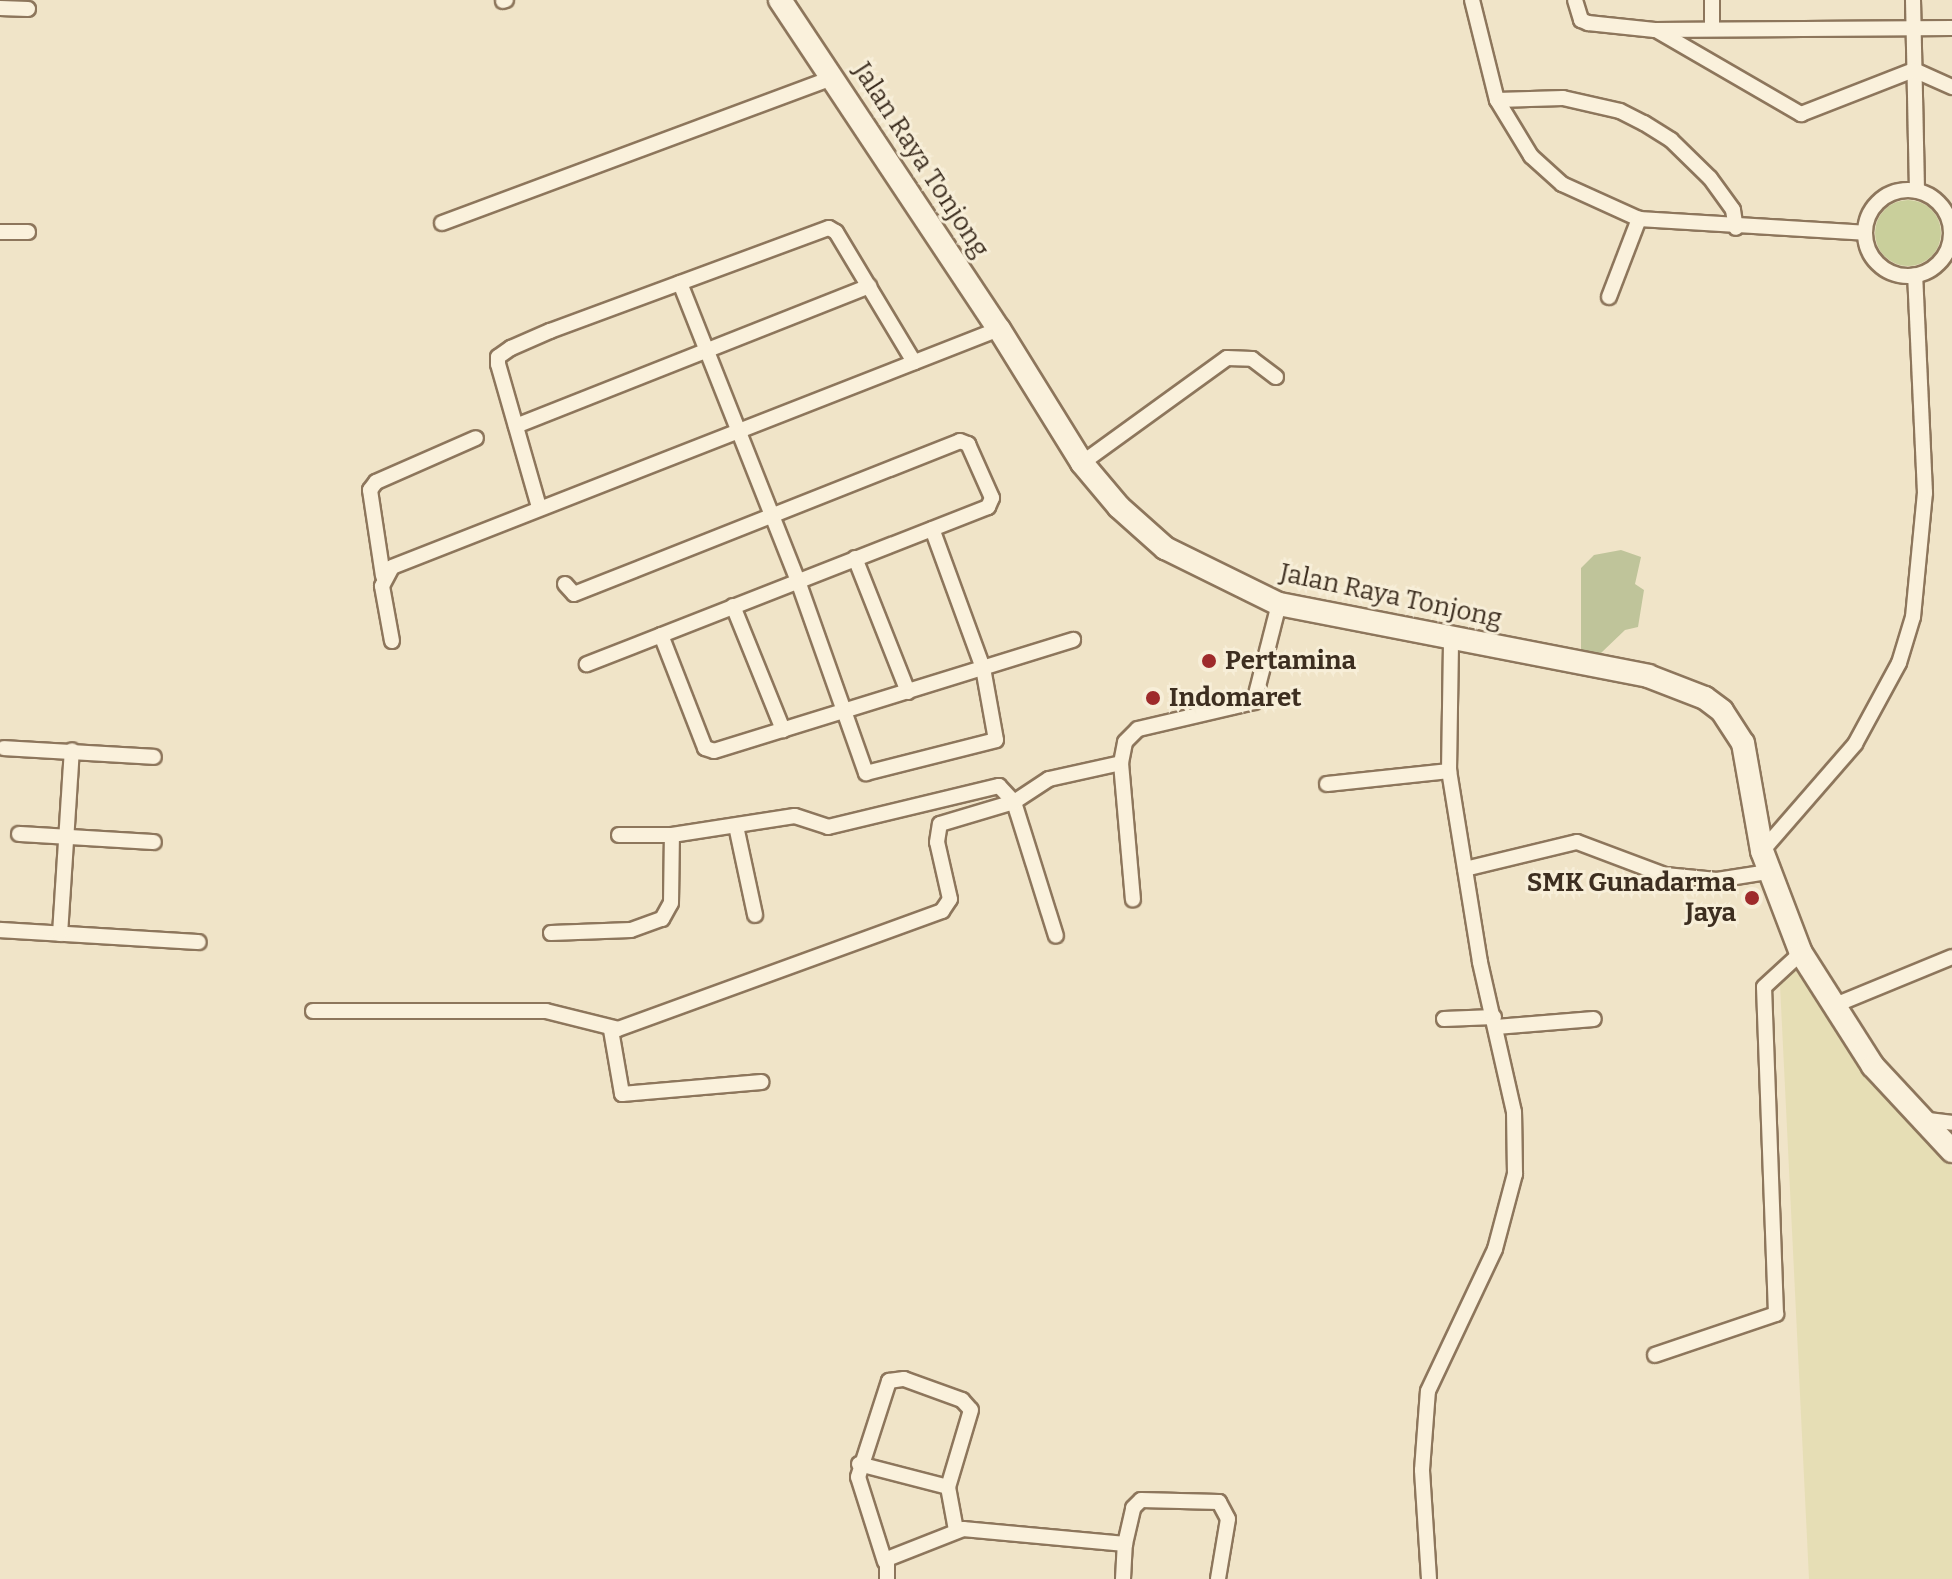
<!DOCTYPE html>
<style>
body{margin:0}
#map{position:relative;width:1952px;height:1579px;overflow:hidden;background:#f0e4c8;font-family:Bitter,serif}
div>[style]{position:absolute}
.farmland>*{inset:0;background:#e6deb5}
.green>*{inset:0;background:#c9cf9b}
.round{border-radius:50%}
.cemetery>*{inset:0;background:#bfc49a}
.roads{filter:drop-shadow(2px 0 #8d765c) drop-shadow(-2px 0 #8d765c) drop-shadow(0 2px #8d765c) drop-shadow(0 -2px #8d765c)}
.minor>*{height:14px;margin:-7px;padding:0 7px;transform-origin:7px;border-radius:7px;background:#faf1dc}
.minor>.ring{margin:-7px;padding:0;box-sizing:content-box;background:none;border:14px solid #faf1dc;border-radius:50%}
.secondary>*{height:22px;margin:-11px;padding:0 11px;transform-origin:11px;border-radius:11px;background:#faf1dc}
.dots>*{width:22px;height:22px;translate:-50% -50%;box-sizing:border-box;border:4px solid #f7eed8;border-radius:50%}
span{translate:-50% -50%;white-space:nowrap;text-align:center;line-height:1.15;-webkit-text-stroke:6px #f7eed8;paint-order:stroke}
.street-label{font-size:26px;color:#3d2e20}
.poi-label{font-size:26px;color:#3d2e20;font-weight:700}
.left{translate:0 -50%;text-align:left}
.right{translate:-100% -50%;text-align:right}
</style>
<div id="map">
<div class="farmland">
<i style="clip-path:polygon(1795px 970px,1952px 1167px,1952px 1579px,1809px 1579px,1780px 985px)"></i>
</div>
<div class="green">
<i class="round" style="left:1875px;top:200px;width:66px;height:66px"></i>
</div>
<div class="cemetery">
<i style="clip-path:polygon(1621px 550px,1641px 557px,1635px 584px,1644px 590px,1638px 627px,1625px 630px,1601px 653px,1581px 651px,1581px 568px,1594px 555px)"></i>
</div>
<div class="roads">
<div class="minor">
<i style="left:1472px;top:0;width:103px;rotate:76deg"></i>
<i style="left:1497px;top:100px;width:66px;rotate:58.7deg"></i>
<i style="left:1531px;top:156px;width:42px;rotate:42.1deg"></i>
<i style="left:1562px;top:184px;width:85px;rotate:24.4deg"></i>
<i style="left:1639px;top:219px;width:226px;rotate:3.5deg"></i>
<i style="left:1575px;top:0;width:21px;rotate:73deg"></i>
<i style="left:1581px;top:20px;width:8px;rotate:23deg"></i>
<i style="left:1588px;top:23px;width:67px;rotate:6deg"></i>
<i style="left:1655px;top:30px;width:297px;rotate:-0.4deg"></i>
<i style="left:1913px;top:0;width:191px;rotate:88.8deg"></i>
<i style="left:503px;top:1px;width:3px;rotate:-18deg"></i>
<i style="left:0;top:8px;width:28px;rotate:2deg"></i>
<i style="left:1712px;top:29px;width:29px;rotate:-90deg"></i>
<i style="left:1656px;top:30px;width:168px;rotate:30.1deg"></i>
<i style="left:1801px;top:114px;width:121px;rotate:-21.3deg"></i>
<i style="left:1914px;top:70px;width:42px;rotate:24.1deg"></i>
<i style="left:1497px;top:100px;width:66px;rotate:-1.7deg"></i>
<i style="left:1563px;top:98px;width:58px;rotate:12.8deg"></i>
<i style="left:1620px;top:111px;width:27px;rotate:27deg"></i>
<i style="left:1644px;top:123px;width:32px;rotate:32deg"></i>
<i style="left:1671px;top:140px;width:54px;rotate:44.3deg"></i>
<i style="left:1710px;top:178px;width:39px;rotate:54deg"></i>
<i style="left:1733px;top:210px;width:18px;rotate:81deg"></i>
<i class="ring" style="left:1865px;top:190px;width:72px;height:72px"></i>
<i style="left:442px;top:223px;width:418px;rotate:-20.4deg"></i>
<i style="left:0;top:232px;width:28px"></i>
<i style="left:680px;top:283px;width:321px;rotate:68.4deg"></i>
<i style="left:798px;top:581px;width:204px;rotate:70.5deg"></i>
<i style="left:866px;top:773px;width:134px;rotate:-14.2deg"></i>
<i style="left:996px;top:740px;width:73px;rotate:-100.2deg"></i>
<i style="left:983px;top:668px;width:148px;rotate:-110.1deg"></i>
<i style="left:1609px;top:297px;width:84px;rotate:-69deg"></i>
<i style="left:516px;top:426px;width:380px;rotate:-21.6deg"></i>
<i style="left:1082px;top:463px;width:179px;rotate:-35.9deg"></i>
<i style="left:1227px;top:358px;width:25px;rotate:2deg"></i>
<i style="left:1252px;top:359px;width:30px;rotate:37deg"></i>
<i style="left:539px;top:507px;width:149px;rotate:-106deg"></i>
<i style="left:498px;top:364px;width:7px;rotate:-90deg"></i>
<i style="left:498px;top:357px;width:16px;rotate:-35deg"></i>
<i style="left:511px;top:348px;width:43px;rotate:-23.6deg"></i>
<i style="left:550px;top:331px;width:297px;rotate:-20.3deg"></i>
<i style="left:829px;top:228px;width:8px;rotate:30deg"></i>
<i style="left:836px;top:232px;width:152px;rotate:59deg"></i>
<i style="left:855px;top:558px;width:144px;rotate:68.4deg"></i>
<i style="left:383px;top:576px;width:87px;rotate:-98.6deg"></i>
<i style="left:370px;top:490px;width:10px;rotate:-53deg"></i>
<i style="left:376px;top:482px;width:109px;rotate:-23.7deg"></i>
<i style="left:565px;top:584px;width:13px;rotate:48deg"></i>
<i style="left:574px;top:594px;width:415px;rotate:-21.6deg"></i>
<i style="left:960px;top:441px;width:9px;rotate:21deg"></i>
<i style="left:968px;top:444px;width:59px;rotate:66deg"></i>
<i style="left:992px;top:498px;width:10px;rotate:114deg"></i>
<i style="left:988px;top:507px;width:431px;rotate:158.6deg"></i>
<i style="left:733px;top:606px;width:134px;rotate:68deg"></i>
<i style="left:661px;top:635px;width:121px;rotate:68.7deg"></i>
<i style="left:705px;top:748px;width:9px;rotate:18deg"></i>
<i style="left:714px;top:751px;width:376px;rotate:-17.2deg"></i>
<i style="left:392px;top:641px;width:56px;rotate:-100.3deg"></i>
<i style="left:382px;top:586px;width:21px;rotate:-62deg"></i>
<i style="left:392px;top:567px;width:652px;rotate:-21.41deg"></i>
<i style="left:4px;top:748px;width:150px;rotate:3.4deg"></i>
<i style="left:1121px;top:763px;width:137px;rotate:85deg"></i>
<i style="left:1327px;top:784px;width:123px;rotate:-6.1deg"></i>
<i style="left:736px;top:826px;width:91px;rotate:77.9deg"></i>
<i style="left:19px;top:834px;width:135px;rotate:3.4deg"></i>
<i style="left:619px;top:835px;width:53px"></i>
<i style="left:672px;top:835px;width:124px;rotate:-8.8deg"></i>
<i style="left:795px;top:816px;width:35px;rotate:18deg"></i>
<i style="left:828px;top:827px;width:176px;rotate:-13.5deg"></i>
<i style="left:999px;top:786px;width:22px;rotate:47deg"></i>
<i style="left:1014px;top:802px;width:140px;rotate:72.6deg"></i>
<i style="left:1762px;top:851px;width:142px;rotate:-49deg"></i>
<i style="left:1855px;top:744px;width:92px;rotate:-61.5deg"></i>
<i style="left:1899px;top:663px;width:48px;rotate:-73.1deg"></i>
<i style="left:1913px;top:617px;width:125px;rotate:-84.5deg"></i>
<i style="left:1925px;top:493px;width:218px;rotate:-92.6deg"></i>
<i style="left:1465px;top:869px;width:115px;rotate:-13.6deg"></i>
<i style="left:1577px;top:842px;width:94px;rotate:20.6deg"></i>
<i style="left:1665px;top:875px;width:52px;rotate:5.5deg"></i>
<i style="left:1717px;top:880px;width:52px;rotate:-8.9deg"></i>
<i style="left:0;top:930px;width:199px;rotate:3.5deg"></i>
<i style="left:551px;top:933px;width:80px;rotate:-2.1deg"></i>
<i style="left:631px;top:930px;width:33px;rotate:-20deg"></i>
<i style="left:662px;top:919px;width:18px;rotate:-61deg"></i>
<i style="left:671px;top:903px;width:68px;rotate:-89.2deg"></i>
<i style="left:60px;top:934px;width:184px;rotate:-86.3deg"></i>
<i style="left:1835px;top:1005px;width:126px;rotate:-22.3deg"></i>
<i style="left:313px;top:1011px;width:233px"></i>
<i style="left:546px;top:1011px;width:74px;rotate:14deg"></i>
<i style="left:618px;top:1029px;width:345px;rotate:-20deg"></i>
<i style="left:942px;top:911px;width:14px;rotate:-56deg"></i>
<i style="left:950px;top:899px;width:58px;rotate:-102.8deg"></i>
<i style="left:937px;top:842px;width:18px;rotate:-81deg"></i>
<i style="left:940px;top:824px;width:77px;rotate:-16.6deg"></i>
<i style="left:1014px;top:802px;width:42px;rotate:-33.3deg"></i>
<i style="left:1049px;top:779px;width:74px;rotate:-12.5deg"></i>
<i style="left:1121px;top:763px;width:21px;rotate:-79deg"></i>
<i style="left:1125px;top:742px;width:18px;rotate:-45deg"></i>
<i style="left:1138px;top:729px;width:119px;rotate:-13.1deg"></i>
<i style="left:1254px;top:702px;width:101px;rotate:-75.7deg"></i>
<i style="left:1444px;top:1019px;width:50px;rotate:-2.3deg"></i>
<i style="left:1496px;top:1027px;width:98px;rotate:-4.7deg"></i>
<i style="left:611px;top:1030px;width:65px;rotate:80.2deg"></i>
<i style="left:622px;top:1094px;width:140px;rotate:-4.9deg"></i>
<i style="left:1921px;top:1119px;width:31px;rotate:7deg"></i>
<i style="left:1655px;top:1355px;width:128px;rotate:-18.7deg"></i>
<i style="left:1776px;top:1314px;width:327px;rotate:-92.1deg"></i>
<i style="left:1764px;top:987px;width:50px;rotate:-42.6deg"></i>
<i style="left:859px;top:1464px;width:92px;rotate:14.5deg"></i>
<i style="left:885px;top:1562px;width:89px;rotate:-107.6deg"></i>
<i style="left:858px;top:1477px;width:101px;rotate:-72.1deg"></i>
<i style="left:889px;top:1381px;width:15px;rotate:-8deg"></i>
<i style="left:904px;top:1379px;width:62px;rotate:19.9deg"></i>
<i style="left:962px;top:1400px;width:13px;rotate:48deg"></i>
<i style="left:971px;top:1410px;width:80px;rotate:106.6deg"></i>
<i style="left:948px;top:1487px;width:44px;rotate:79.5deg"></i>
<i style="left:887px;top:1579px;width:20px;rotate:-90deg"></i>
<i style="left:887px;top:1559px;width:82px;rotate:-21.5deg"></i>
<i style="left:963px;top:1529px;width:163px;rotate:5.3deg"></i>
<i style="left:1123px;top:1579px;width:35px;rotate:-87deg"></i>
<i style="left:1125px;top:1544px;width:37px;rotate:-77deg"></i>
<i style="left:1133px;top:1508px;width:11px;rotate:-45deg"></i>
<i style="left:1141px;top:1500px;width:78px;rotate:1.5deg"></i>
<i style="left:1219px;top:1502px;width:19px;rotate:62deg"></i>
<i style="left:1228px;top:1519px;width:61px;rotate:99.5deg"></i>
<i style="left:1429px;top:1579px;width:109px;rotate:-93.7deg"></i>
<i style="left:1422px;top:1470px;width:79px;rotate:-85.7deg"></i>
<i style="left:1428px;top:1391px;width:157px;rotate:-64.7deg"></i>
<i style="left:1495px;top:1249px;width:78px;rotate:-75.1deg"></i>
<i style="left:1515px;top:1174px;width:62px;rotate:-90.9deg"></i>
<i style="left:1514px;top:1112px;width:154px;rotate:-102.8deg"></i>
<i style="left:1480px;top:962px;width:193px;rotate:-99.2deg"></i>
<i style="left:1449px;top:771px;width:133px;rotate:-89.1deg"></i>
</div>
<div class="secondary">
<i style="left:780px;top:0;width:395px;rotate:56.4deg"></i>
<i style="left:999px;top:329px;width:158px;rotate:58.2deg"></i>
<i style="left:1082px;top:463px;width:57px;rotate:49.9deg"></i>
<i style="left:1119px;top:507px;width:62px;rotate:41.7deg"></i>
<i style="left:1165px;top:548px;width:127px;rotate:26.2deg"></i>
<i style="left:1279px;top:604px;width:376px;rotate:11deg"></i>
<i style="left:1648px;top:676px;width:61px;rotate:21.1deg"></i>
<i style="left:1705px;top:698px;width:21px;rotate:37deg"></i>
<i style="left:1722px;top:711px;width:38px;rotate:57deg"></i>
<i style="left:1743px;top:743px;width:110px;rotate:80deg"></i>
<i style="left:1762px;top:851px;width:109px;rotate:69.1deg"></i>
<i style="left:1801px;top:953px;width:134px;rotate:57.5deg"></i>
<i style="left:1873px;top:1066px;width:116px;rotate:47.1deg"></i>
</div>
</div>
<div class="dots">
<i style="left:1209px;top:661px;background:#9e2a2b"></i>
<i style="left:1153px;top:698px;background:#9e2a2b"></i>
<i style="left:1752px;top:898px;background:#9e2a2b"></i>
</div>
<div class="street-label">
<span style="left:921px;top:160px;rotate:57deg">Jalan Raya Tonjong</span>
<span style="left:1391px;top:596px;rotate:12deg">Jalan Raya Tonjong</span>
</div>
<div class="poi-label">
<span class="left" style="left:1225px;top:661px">Pertamina</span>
<span class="left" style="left:1169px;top:698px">Indomaret</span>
<span class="right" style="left:1736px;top:898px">SMK Gunadarma<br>Jaya</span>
</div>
</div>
